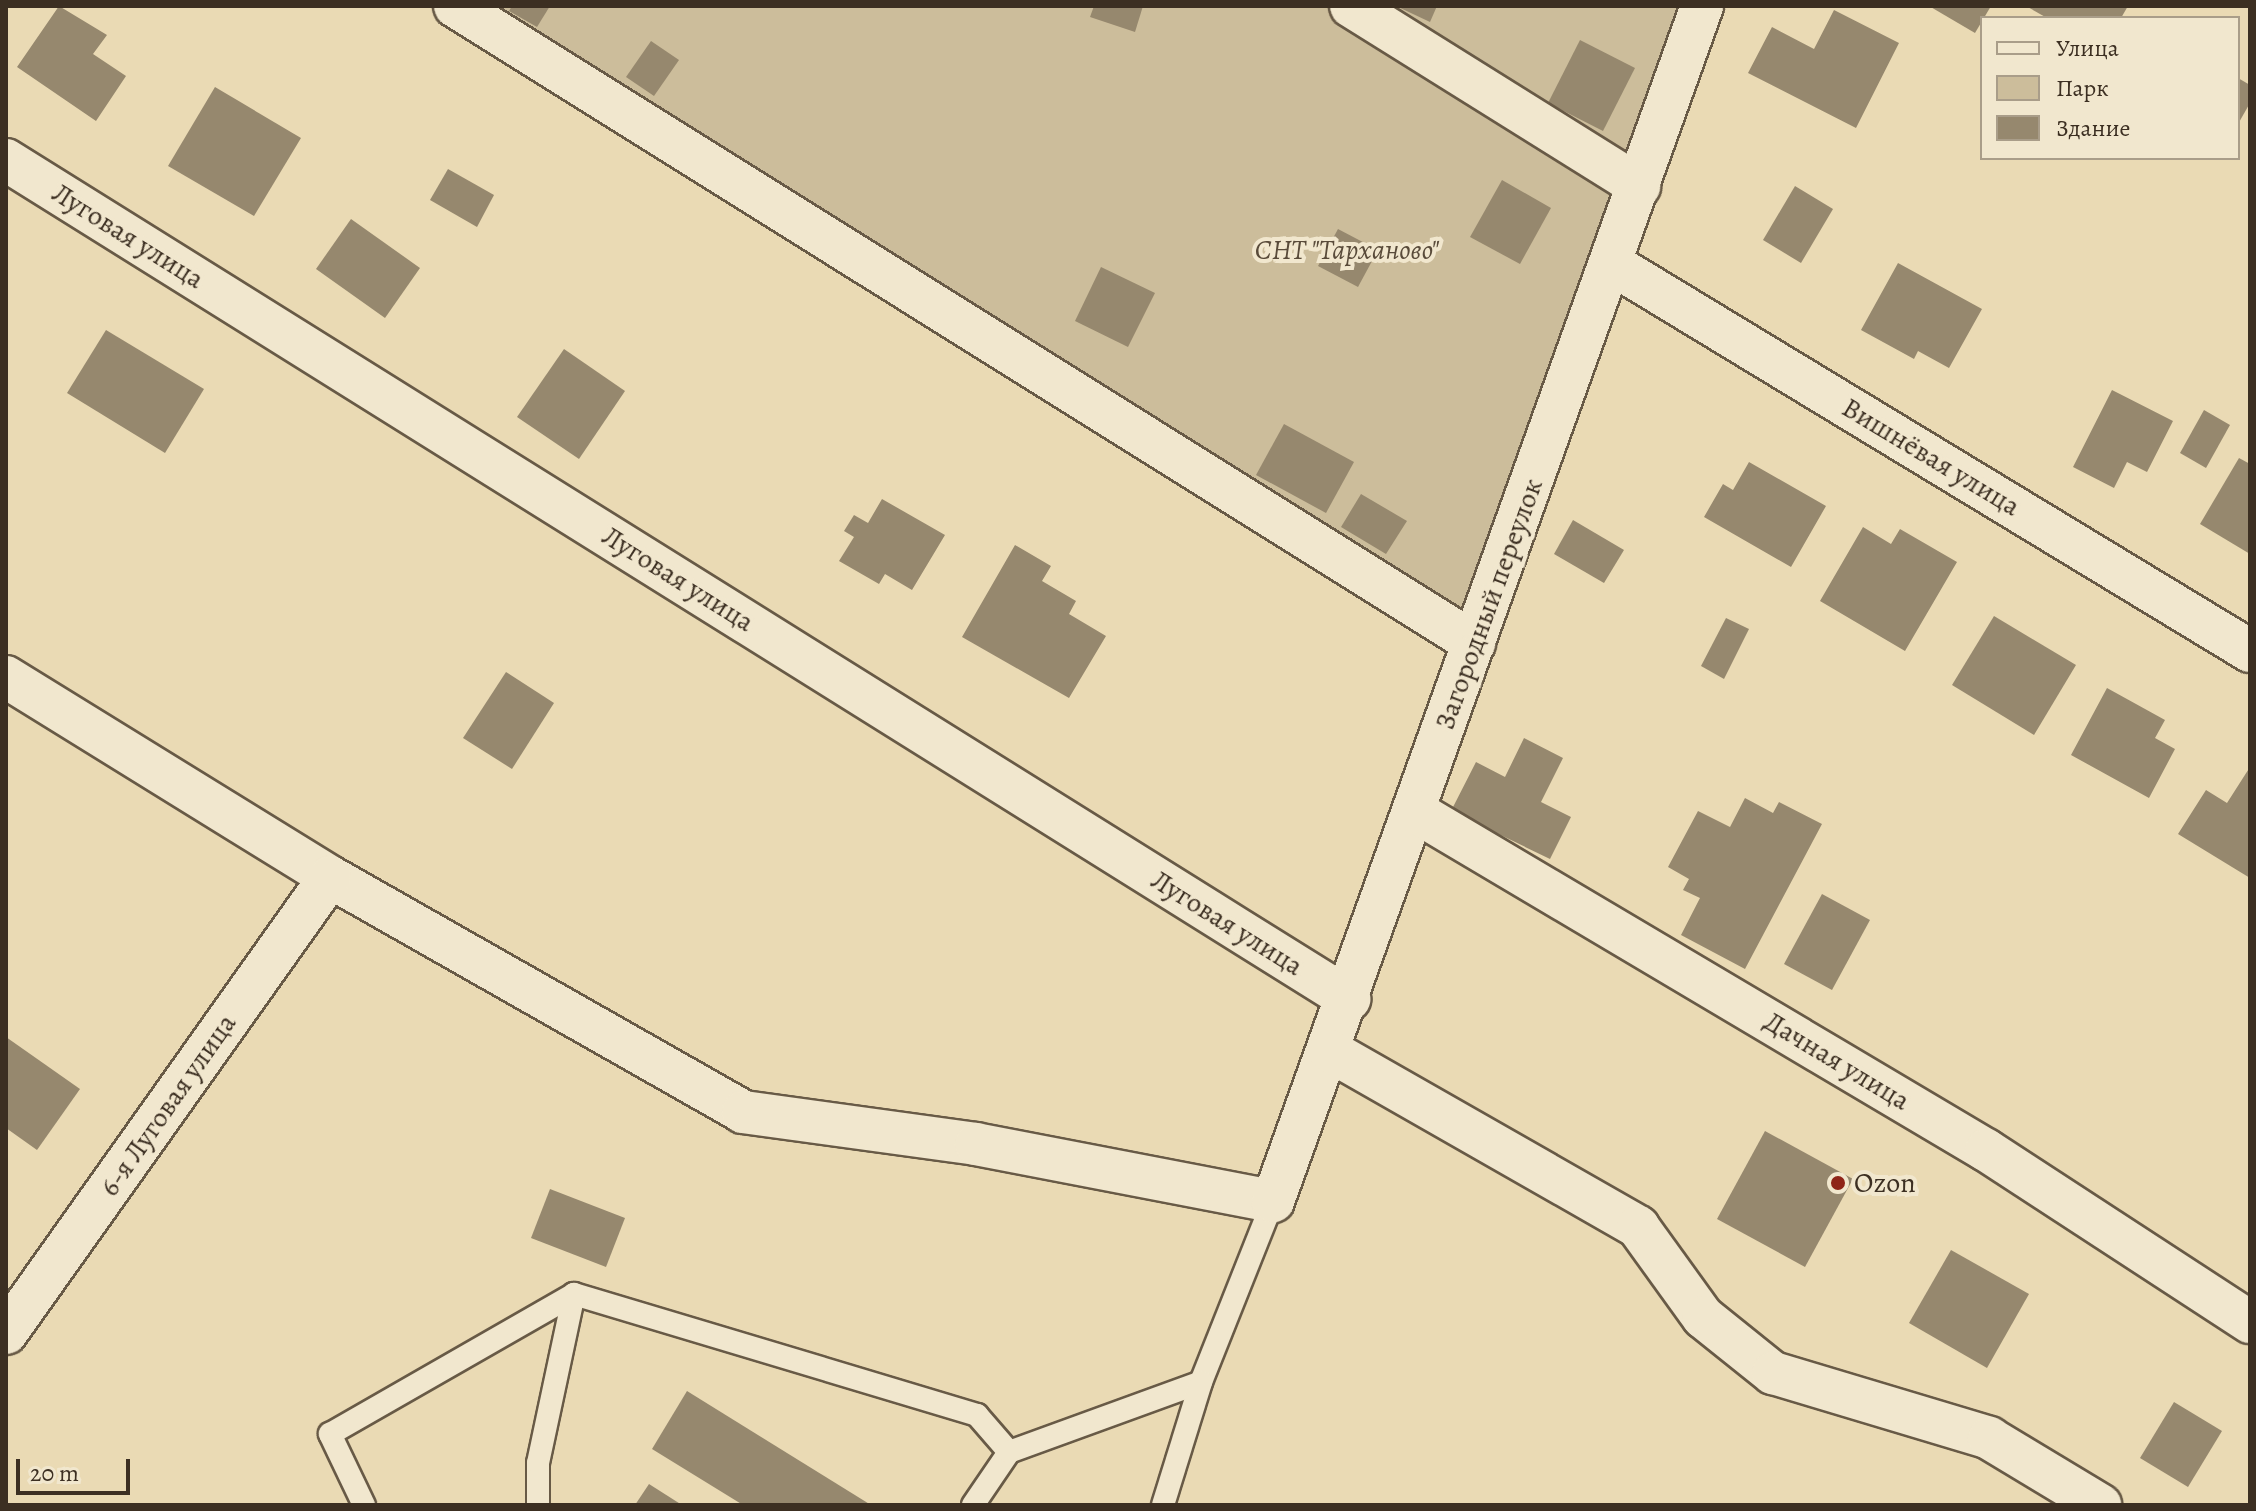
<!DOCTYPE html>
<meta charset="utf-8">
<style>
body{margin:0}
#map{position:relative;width:2256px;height:1511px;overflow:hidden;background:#eadab4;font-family:Alegreya,serif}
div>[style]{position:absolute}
.green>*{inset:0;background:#ccbd9b}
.building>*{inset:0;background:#96886e}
.roads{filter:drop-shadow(2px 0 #685a46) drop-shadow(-2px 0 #685a46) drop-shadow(0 2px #685a46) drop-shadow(0 -2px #685a46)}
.service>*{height:22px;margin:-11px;padding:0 11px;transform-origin:11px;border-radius:11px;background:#f1e7ce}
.minor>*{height:42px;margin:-21px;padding:0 21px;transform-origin:21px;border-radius:21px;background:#f1e7ce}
.dots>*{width:22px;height:22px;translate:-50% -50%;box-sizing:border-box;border:4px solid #f1e7ce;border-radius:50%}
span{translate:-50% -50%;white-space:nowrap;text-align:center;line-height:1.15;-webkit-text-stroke:8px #f1e7ce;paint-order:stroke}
.street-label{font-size:28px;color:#3c2f22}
.park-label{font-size:28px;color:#594b3a;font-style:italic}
.poi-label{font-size:28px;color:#3c2f22}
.left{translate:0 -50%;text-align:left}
.frame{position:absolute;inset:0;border:8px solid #3c2f22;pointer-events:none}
.legend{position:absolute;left:1980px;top:16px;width:260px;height:144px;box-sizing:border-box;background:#f1e7ce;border:2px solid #a99d89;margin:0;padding:10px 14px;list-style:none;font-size:24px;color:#3c2f22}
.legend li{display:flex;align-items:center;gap:16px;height:40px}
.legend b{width:40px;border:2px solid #a99d89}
.scale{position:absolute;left:16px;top:1459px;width:114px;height:36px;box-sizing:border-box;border:4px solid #3c2f22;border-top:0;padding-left:10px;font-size:24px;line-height:28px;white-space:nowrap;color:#3c2f22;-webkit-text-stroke:6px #f1e7ce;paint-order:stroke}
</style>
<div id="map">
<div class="green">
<i style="clip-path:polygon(493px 6px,1693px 6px,1477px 618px)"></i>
</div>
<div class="building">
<i style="clip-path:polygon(59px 6px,107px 35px,93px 54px,126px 76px,96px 121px,17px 67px)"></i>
<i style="clip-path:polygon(512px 6px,550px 6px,537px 27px,509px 11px)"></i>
<i style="clip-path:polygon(1094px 6px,1143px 6px,1135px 32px,1090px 17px)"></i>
<i style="clip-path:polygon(1396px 6px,1437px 6px,1430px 22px)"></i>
<i style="clip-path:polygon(1929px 6px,1991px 6px,1975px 33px)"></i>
<i style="clip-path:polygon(2026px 6px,2128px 6px,2121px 18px,2047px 18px)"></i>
<i style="clip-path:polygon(1834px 10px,1899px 43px,1856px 128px,1748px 73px,1772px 27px,1814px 49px)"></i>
<i style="clip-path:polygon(1580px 40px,1635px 68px,1603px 131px,1548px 103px)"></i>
<i style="clip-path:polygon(651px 41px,679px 60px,654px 96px,626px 77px)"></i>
<i style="clip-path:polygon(2238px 78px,2250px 85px,2250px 103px,2238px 124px)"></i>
<i style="clip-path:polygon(215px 87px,301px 138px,254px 216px,168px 166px)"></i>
<i style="clip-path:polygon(448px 169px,494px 195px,477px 227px,430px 200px)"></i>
<i style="clip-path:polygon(1502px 180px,1551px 208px,1520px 264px,1470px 237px)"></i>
<i style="clip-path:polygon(1795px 186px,1833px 209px,1801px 263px,1763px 240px)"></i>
<i style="clip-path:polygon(351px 219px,420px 268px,385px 318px,316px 269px)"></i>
<i style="clip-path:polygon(1338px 229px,1378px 250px,1358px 287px,1318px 266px)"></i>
<i style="clip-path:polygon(1898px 263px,1982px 309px,1949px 368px,1918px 351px,1914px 359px,1861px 330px)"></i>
<i style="clip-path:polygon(1101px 267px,1155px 293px,1128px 347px,1075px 321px)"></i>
<i style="clip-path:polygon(106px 330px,204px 389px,165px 453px,67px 393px)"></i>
<i style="clip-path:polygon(564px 349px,625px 391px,579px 459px,517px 417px)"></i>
<i style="clip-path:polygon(2112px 390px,2173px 421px,2147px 472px,2127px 462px,2114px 488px,2073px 467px)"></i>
<i style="clip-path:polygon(2204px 410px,2230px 425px,2206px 468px,2180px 453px)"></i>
<i style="clip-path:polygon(1284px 424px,1354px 462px,1326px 513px,1256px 475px)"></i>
<i style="clip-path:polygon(2239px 458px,2250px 464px,2250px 554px,2200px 524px)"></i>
<i style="clip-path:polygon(1749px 462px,1826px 506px,1791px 567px,1704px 517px,1723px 484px,1733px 490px)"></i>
<i style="clip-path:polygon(1361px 494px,1407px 521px,1386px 554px,1341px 527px)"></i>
<i style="clip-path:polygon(882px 499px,945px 535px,912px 590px,885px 574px,879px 584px,839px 561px,854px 537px,844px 531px,854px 515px,868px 523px)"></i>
<i style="clip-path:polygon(1573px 520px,1624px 550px,1604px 583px,1554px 554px)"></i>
<i style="clip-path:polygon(1863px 527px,1891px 544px,1900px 529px,1957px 562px,1905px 651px,1820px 601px)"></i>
<i style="clip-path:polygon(1015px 545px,1051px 566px,1042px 581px,1076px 601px,1069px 614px,1106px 636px,1069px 698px,962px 637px)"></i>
<i style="clip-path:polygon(1994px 616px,2076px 665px,2034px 735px,1952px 685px)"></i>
<i style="clip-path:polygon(1726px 618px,1749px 629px,1724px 679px,1701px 666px)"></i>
<i style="clip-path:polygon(506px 672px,554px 703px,512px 769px,463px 738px)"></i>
<i style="clip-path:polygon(2107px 688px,2165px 720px,2155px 738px,2175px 749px,2149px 798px,2071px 755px)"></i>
<i style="clip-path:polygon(1524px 738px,1563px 758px,1541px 802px,1571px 817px,1550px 859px,1451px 811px,1476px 762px,1505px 777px)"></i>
<i style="clip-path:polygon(2250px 767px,2250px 878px,2178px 834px,2206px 790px,2227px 803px)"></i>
<i style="clip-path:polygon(1745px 798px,1773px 813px,1779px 802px,1822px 824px,1745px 969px,1681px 935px,1700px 898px,1683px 890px,1689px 879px,1668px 867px,1698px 811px,1730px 827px)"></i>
<i style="clip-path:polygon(1822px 894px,1870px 920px,1832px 990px,1784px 964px)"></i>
<i style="clip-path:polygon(6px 1037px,80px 1089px,37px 1150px,6px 1128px)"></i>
<i style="clip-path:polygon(1765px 1131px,1853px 1179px,1805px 1267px,1717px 1219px)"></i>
<i style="clip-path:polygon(550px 1189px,625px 1218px,606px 1267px,531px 1238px)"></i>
<i style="clip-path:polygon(1951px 1250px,2029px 1294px,1987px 1368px,1909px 1323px)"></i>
<i style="clip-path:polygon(687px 1391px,871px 1505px,743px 1505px,652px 1449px)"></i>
<i style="clip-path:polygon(2174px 1402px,2222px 1431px,2188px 1487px,2140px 1458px)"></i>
<i style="clip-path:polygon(649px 1484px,682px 1505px,635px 1505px)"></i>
</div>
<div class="roads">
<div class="service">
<i style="left:364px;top:1505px;width:79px;rotate:-115.6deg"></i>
<i style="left:330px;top:1434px;width:281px;rotate:-29.8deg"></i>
<i style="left:574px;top:1294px;width:421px;rotate:16.7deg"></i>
<i style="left:977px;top:1415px;width:49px;rotate:49.1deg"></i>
<i style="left:538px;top:1505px;width:42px;rotate:-90deg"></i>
<i style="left:538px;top:1463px;width:173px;rotate:-78deg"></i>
<i style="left:973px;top:1505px;width:64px;rotate:-55.8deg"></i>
<i style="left:1009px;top:1452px;width:204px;rotate:-20deg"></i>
<i style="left:1201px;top:1382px;width:195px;rotate:-68.3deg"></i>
<i style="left:1163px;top:1505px;width:129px;rotate:-72.8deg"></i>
</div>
<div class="minor">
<i style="left:455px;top:6px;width:1202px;rotate:32.01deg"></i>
<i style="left:1351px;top:6px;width:340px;rotate:32deg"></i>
<i style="left:6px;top:160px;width:1584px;rotate:31.99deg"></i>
<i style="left:1612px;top:264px;width:746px;rotate:31.24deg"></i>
<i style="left:6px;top:677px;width:381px;rotate:31.7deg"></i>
<i style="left:330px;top:877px;width:475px;rotate:29.6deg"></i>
<i style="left:743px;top:1112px;width:235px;rotate:7.8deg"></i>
<i style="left:976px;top:1144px;width:302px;rotate:10.9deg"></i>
<i style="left:1273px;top:1201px;width:1270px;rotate:-70.25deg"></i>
<i style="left:1416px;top:812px;width:663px;rotate:30.67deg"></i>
<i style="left:1986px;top:1150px;width:315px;rotate:33.1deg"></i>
<i style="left:1330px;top:1051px;width:355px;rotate:29.7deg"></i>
<i style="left:1638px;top:1227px;width:111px;rotate:54.2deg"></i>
<i style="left:1703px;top:1317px;width:90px;rotate:38.7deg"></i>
<i style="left:1773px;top:1373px;width:226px;rotate:16.7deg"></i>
<i style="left:1989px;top:1438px;width:130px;rotate:31.1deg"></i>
<i style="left:6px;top:1333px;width:559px;rotate:-54.61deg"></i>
</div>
</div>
<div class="dots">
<i style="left:1838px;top:1183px;background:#8f2418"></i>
</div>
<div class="street-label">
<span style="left:128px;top:236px;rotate:32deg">Луговая улица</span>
<span style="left:1931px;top:457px;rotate:31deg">Вишнёвая улица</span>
<span style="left:678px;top:579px;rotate:32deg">Луговая улица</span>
<span style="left:1489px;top:604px;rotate:-70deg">Загородный переулок</span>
<span style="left:1227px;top:923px;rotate:32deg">Луговая улица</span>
<span style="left:1837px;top:1061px;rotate:31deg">Дачная улица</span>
<span style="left:168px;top:1105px;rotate:-55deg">6-я Луговая улица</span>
</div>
<div class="park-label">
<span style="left:1347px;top:250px">СНТ "Тарханово"</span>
</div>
<div class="poi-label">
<span class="left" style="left:1854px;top:1183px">Ozon</span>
</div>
<div class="frame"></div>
<ul class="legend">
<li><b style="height:10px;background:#f1e7ce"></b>Улица</li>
<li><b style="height:22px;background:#ccbd9b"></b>Парк</li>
<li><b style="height:22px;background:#96886e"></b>Здание</li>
</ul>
<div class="scale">20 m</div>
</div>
